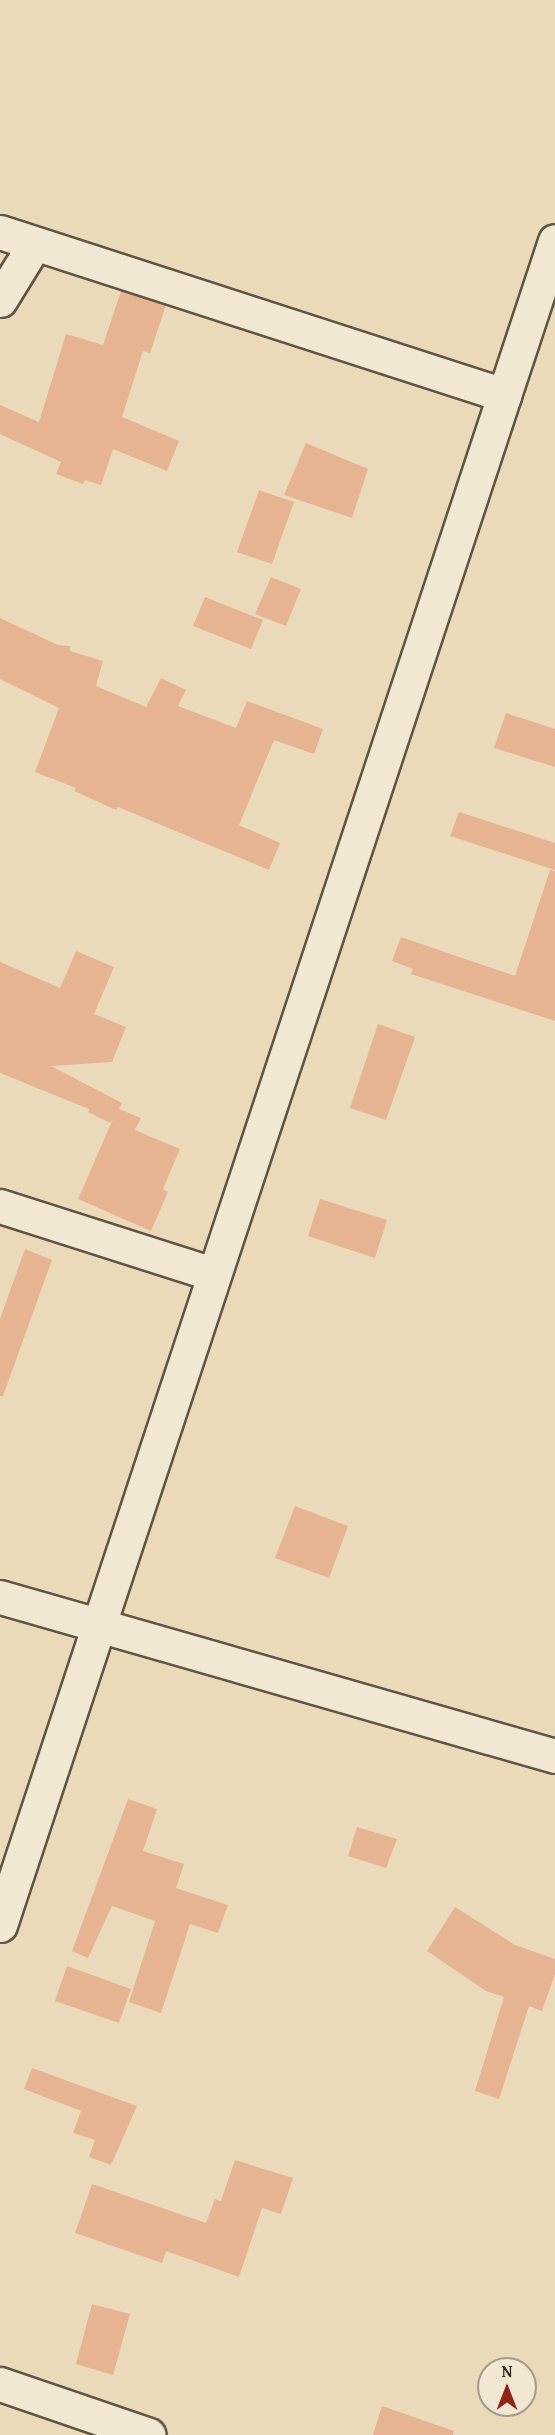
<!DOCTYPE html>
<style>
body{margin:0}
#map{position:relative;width:555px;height:2435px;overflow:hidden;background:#ebdab9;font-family:"Gentium Book Plus",serif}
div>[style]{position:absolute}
.building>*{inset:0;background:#e6b492}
.roads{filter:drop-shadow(2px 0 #605443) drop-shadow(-2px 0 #605443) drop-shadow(0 2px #605443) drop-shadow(0 -2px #605443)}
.minor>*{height:33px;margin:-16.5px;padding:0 16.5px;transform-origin:16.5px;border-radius:16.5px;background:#f2e7d2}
span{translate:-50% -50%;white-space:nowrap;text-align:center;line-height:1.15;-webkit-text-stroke:4.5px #f2e7d2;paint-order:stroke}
.north{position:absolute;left:477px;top:2357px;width:60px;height:60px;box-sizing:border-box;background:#f2e7d2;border:2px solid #a59a89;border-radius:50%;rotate:0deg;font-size:16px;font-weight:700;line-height:24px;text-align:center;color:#31271c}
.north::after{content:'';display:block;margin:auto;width:21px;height:27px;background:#8f2418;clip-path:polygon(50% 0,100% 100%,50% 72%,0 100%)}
</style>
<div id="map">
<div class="building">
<i style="clip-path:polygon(121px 291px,166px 305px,150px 353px,143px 351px,122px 417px,179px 441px,167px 471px,113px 449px,101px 485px,85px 480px,83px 484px,56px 474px,61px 462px,0 434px,0 405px,39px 422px,66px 334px,103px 345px)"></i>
<i style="clip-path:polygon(306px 443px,368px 469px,352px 518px,284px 495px)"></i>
<i style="clip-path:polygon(259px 490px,294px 502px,272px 564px,237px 552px)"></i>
<i style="clip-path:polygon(271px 577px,301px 589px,286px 626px,255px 614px)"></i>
<i style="clip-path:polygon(205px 597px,263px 620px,251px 649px,193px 626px)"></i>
<i style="clip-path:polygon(0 618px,58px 645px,70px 646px,70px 651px,103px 661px,96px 686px,146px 707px,161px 678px,186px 690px,178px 706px,236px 728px,247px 701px,323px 729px,314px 754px,274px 740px,239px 825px,280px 843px,269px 870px,118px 807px,116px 810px,74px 791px,76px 788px,35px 772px,59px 708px,0 679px)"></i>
<i style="clip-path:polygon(506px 713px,555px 729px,555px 767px,494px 748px)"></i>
<i style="clip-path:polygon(459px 812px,555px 843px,555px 870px,450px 836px)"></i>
<i style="clip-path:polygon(550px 870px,555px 871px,555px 1021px,411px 974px,413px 969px,392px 961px,401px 937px,515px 976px)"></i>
<i style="clip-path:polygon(76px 951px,114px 967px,94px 1014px,126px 1027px,112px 1062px,51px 1066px,122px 1103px,119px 1109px,141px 1118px,135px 1130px,180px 1149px,163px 1189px,168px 1192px,151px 1231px,78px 1199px,113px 1119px,110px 1123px,88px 1112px,89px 1109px,0 1073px,0 962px,60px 988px)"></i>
<i style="clip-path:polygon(378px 1024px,415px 1037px,386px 1120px,350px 1108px)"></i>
<i style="clip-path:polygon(320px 1199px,387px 1220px,375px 1258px,308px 1236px)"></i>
<i style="clip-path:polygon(25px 1249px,52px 1260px,3px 1396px,0 1396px,0 1319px)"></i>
<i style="clip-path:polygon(295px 1506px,348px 1526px,329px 1578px,275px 1558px)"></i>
<i style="clip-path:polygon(128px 1799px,157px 1809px,143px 1851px,184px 1864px,176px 1888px,228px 1905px,218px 1933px,190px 1924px,161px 2013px,129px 2002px,155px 1921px,112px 1906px,88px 1958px,72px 1951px)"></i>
<i style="clip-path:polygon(357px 1827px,397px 1839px,386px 1868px,348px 1856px)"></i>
<i style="clip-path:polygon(455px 1907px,515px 1945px,555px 1959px,555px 1974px,542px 2011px,529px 2006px,499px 2099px,475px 2091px,504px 1997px,486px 1991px,427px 1951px)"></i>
<i style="clip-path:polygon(67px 1966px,131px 1989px,119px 2023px,55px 2001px)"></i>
<i style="clip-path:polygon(32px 2068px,137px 2106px,111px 2165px,89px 2157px,95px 2140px,73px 2133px,81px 2111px,24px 2089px)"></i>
<i style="clip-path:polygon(235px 2160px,293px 2178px,281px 2214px,262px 2208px,239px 2277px,166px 2251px,162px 2263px,75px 2233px,92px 2184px,206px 2223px,215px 2199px,221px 2201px)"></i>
<i style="clip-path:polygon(92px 2304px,130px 2314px,113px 2375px,76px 2364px)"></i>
<i style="clip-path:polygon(382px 2406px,454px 2431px,453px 2435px,373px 2435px)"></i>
</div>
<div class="roads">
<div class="minor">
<i style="left:0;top:232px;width:530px;rotate:17.92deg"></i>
<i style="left:0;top:300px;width:65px;rotate:-58.3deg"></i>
<i style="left:0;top:1206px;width:224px;rotate:17.7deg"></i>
<i style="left:0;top:1597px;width:577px;rotate:15.99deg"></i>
<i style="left:0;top:1925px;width:1773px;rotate:-71.76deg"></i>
<i style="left:0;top:2384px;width:157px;rotate:18.9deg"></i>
</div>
</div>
<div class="north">N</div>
</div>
